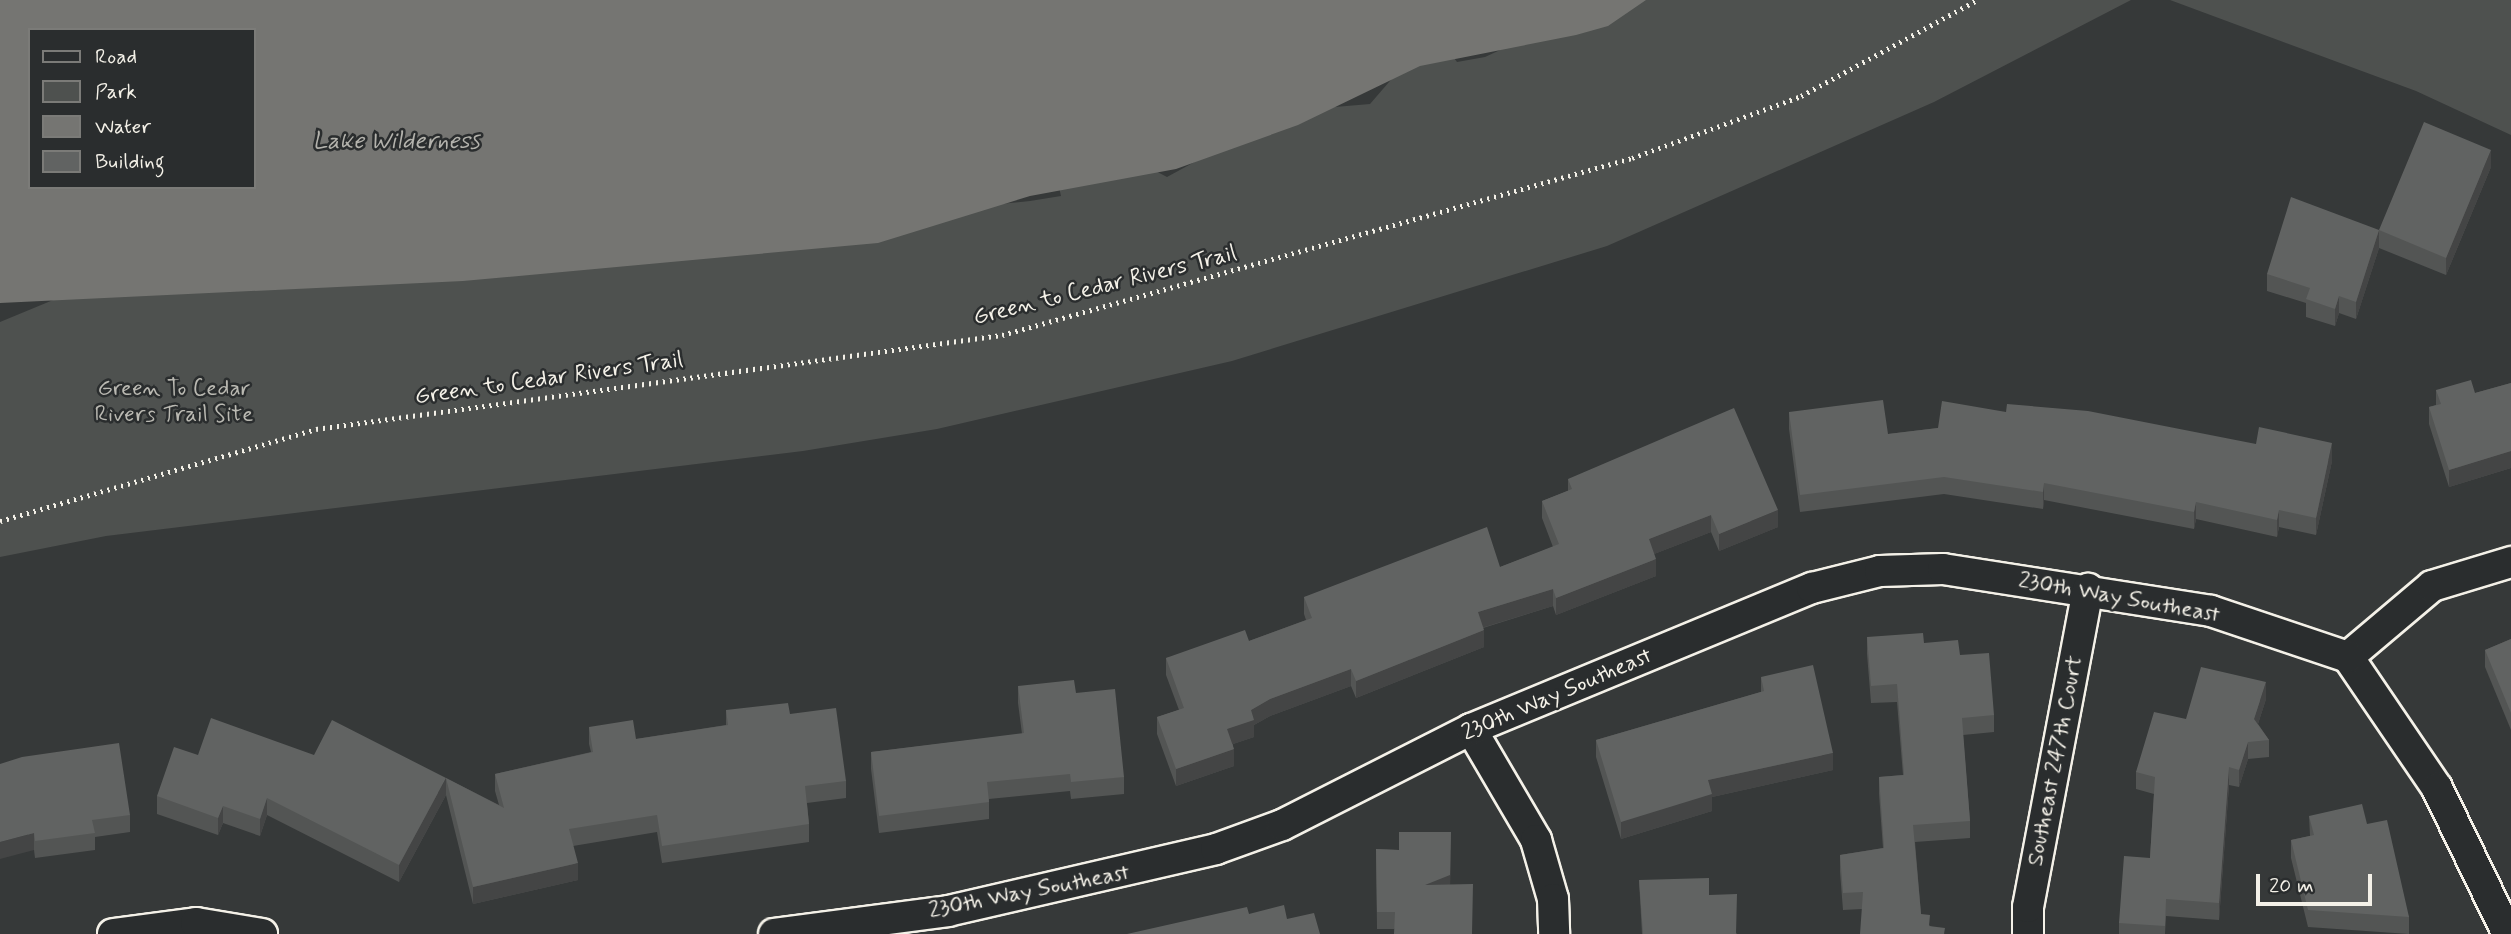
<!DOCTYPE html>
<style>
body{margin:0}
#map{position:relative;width:2511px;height:934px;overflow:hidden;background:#363939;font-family:Mynerve,sans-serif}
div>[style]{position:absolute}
.green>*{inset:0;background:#4e514f}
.water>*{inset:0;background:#757572}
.path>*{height:4.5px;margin-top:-2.25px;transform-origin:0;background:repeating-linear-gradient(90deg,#f4f1e8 0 2px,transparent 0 7px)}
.roads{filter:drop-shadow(2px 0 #f4f1e8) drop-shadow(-2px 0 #f4f1e8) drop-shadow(0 2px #f4f1e8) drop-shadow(0 -2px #f4f1e8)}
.street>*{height:30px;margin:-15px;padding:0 15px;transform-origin:15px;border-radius:15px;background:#2a2d2e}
.wall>*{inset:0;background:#535554}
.shaded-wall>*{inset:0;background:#444545}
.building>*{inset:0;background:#616362}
span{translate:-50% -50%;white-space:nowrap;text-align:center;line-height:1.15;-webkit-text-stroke:5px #2a2d2e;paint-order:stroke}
.street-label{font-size:23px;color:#f4f1e8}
.park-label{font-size:23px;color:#bab9b2}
.water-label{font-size:24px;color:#b4b3ad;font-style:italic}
.legend{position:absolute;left:28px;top:28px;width:228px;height:161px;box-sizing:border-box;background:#2a2d2e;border:2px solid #7b7b78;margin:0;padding:9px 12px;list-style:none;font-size:21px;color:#f4f1e8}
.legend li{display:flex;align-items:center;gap:14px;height:35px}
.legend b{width:35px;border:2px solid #7b7b78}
.scale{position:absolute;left:2256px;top:874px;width:116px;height:32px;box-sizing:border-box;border:4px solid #f4f1e8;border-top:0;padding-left:9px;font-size:21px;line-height:24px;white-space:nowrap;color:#f4f1e8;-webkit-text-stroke:5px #2a2d2e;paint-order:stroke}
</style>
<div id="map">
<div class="green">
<i style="clip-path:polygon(1565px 0,2131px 0,1934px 102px,1607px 246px,1232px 361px,937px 429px,803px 451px,106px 536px,0 557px,0 322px,58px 298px,1030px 201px,1061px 196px,1059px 187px,1146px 166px,1167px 177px,1288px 111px,1370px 104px,1434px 30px,1457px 62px,1485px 57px,1541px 31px)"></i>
<i style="clip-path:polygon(2170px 0,2511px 0,2511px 135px,2416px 91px)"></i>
</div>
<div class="water">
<i style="clip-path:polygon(evenodd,0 0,1646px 0,1608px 26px,1576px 35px,1420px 66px,1298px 125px,1176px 169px,1030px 196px,878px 243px,463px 281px,0 303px,0 0,30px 30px,254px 30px,254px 187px,30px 187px,30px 30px)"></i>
</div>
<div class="path">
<i style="left:0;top:521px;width:329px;rotate:-16.2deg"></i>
<i style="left:316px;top:429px;width:692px;rotate:-7.8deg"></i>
<i style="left:1002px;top:335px;width:654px;rotate:-15.69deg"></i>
<i style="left:1632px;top:158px;width:180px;rotate:-20.1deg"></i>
<i style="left:1801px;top:96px;width:200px;rotate:-28.6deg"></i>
</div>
<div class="roads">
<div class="street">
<i style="left:2348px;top:657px;width:158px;rotate:55.8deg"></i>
<i style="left:2437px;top:788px;width:162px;rotate:64.1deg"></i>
<i style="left:2348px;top:657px;width:110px;rotate:-40.2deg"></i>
<i style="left:2432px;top:586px;width:83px;rotate:-16.9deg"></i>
<i style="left:1471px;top:729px;width:129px;rotate:59.6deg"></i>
<i style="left:1536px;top:840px;width:61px;rotate:73.9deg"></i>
<i style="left:1553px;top:899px;width:35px;rotate:88deg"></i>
<i style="left:113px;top:934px;width:84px;rotate:-7.5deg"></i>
<i style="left:196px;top:923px;width:67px;rotate:9.5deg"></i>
<i style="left:774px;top:934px;width:176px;rotate:-7.5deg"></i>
<i style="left:948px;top:911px;width:275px;rotate:-13deg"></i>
<i style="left:1216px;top:849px;width:70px;rotate:-20deg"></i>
<i style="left:1282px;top:825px;width:212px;rotate:-26.9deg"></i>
<i style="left:1471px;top:729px;width:369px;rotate:-22.5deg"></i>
<i style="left:1812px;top:588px;width:70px;rotate:-14deg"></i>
<i style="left:1880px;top:571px;width:63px;rotate:-1.8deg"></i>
<i style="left:1943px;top:569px;width:271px;rotate:8.9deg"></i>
<i style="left:2211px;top:611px;width:145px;rotate:18.6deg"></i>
<i style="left:2028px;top:934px;width:27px;rotate:-90deg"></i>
<i style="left:2028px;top:907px;width:324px;rotate:-79.3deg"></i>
</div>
</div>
<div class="wall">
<i style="clip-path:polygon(2491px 167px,2446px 275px,2379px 248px,2356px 319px,2339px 313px,2335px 326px,2306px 317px,2306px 303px,2267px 291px,2267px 274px,2379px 230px)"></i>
<i style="clip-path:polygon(2511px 383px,2511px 468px,2449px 487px,2429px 424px,2429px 407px,2436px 405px,2436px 390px,2475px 393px)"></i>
<i style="clip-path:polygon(1789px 412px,1888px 434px,1938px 428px,2006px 412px,2332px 461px,2316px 535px,2279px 527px,2277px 537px,2196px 519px,2194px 529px,2044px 500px,2043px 509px,1944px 494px,1800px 512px,1789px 429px)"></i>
<i style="clip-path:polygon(1568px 479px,1778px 527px,1719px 551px,1711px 532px,1654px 554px,1656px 576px,1556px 615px,1553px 606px,1483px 628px,1484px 647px,1356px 698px,1351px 686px,1270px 716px,1254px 725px,1254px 737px,1233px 744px,1234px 766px,1176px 786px,1157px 734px,1157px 717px,1179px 710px,1166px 675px,1166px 658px,1249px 641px,1306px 620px,1304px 614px,1304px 597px,1500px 567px,1553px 547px,1542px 518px,1542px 501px,1568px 491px)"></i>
<i style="clip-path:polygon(1867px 637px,1924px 643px,1960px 655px,1994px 715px,1994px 732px,1963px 735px,1970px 821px,1970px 838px,1915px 842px,1921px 914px,1930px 926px,1945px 934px,1862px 909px,1843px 910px,1840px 872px,1840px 855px,1883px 848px,1879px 794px,1879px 777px,1903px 775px,1897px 702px,1871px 703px,1867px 654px)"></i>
<i style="clip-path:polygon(2511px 639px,2511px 730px,2485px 667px,2485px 650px)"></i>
<i style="clip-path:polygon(1761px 677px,1833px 770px,1712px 797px,1712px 811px,1621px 839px,1596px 757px,1596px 740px,1761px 692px)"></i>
<i style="clip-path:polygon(1018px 686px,1076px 693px,1124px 777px,1124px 794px,1071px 799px,1070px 791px,989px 799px,989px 819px,879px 833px,871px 769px,871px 752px,1022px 734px,1018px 703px)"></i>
<i style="clip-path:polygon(2266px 699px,2258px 724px,2269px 740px,2269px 757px,2248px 759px,2239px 787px,2229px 785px,2219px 920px,2166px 916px,2165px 934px,2119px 934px,2119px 923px,2150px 858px,2154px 794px,2136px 789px,2136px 772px,2186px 719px)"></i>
<i style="clip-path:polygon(726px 710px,790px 714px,846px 781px,846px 798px,807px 803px,809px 824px,809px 842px,662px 863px,657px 832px,573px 846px,578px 880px,473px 904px,446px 795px,446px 778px,499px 805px,495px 791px,495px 774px,591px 752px,589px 744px,589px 727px,636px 739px,726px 725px)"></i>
<i style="clip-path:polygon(314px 755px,446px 795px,399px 882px,267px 815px,260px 836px,223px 823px,218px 835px,157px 814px,157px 796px)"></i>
<i style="clip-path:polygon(0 764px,130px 815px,130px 832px,95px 837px,95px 850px,35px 858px,34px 850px)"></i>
<i style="clip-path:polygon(2309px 816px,2367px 824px,2409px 917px,2409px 934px,2308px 927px,2291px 858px,2291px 840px,2310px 836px)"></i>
<i style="clip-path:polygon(1451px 832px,1450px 884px,1394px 929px,1377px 929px,1376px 849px,1399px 850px)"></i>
<i style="clip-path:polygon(1639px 880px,1709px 895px,1737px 934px,1642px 934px)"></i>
</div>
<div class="shaded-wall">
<i style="clip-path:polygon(2491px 150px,2491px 167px,2446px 275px,2446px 258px)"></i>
<i style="clip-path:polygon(2379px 230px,2379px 248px,2356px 319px,2356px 302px)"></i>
<i style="clip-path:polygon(2339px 296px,2339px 313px,2335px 326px,2335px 309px)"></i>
<i style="clip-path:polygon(2332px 443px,2332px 461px,2316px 535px,2316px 518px)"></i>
<i style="clip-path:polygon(2511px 451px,2511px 468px,2449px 487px,2449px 470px)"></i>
<i style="clip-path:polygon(2044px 483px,2044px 500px,2043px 509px,2043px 492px)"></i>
<i style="clip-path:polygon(2196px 502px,2196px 519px,2194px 529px,2194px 512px)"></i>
<i style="clip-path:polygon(1778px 510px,1778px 527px,1719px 551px,1719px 534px)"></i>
<i style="clip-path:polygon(2279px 510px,2279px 527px,2277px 537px,2277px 520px)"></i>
<i style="clip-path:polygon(1711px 515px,1711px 532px,1649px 556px,1649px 539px)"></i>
<i style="clip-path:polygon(1656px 559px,1656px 576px,1556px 615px,1556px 598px)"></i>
<i style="clip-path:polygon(1553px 589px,1553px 606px,1478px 629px,1478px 612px)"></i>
<i style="clip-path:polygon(1484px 630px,1484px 647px,1356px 698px,1356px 681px)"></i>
<i style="clip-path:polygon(1351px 669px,1351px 686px,1270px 716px,1254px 725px,1254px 737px,1227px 746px,1227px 729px,1251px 710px,1270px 699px)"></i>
<i style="clip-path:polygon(2266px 682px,2266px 699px,2254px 736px,2254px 719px)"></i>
<i style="clip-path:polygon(2248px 742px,2248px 759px,2239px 787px,2239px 770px)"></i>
<i style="clip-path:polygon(1234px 749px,1234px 766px,1176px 786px,1176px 769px)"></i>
<i style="clip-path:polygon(1833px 753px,1833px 770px,1712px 797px,1712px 811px,1621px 839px,1621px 822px,1708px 780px)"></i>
<i style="clip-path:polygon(2229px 767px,2229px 785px,2219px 920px,2219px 903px)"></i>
<i style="clip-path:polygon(446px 778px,446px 795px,399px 882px,399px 865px)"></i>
<i style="clip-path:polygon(267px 798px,267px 815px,260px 836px,260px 819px)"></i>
<i style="clip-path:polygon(223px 806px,223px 823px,218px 835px,218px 818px)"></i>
<i style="clip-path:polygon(34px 833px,34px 850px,0 859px,0 842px)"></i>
<i style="clip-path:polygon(1451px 849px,1450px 892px,1425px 885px)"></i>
<i style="clip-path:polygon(578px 863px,578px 880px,473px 904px,473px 887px)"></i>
</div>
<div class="building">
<i style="clip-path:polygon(2424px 122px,2491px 150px,2446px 258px,2379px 230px,2356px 302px,2339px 296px,2335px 309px,2306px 299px,2310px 288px,2267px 274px,2291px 197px,2379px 230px)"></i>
<i style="clip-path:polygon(2471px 380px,2475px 393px,2511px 383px,2511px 451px,2449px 470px,2429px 407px,2441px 404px,2436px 390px)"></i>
<i style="clip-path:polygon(1883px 400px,1888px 434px,1938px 428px,1942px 401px,2006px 412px,2007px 404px,2088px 411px,2256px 444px,2259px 427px,2332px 443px,2316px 518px,2279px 510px,2277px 520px,2196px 502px,2194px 512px,2044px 483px,2043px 492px,1944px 477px,1800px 495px,1789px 412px)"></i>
<i style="clip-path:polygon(1734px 408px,1778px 510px,1719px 534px,1711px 515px,1649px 539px,1656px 559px,1556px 598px,1553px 589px,1478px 612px,1484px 630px,1356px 681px,1351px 669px,1270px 699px,1251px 710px,1254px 720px,1227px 729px,1234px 749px,1176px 769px,1157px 717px,1184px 708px,1166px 658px,1245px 630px,1249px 641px,1312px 618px,1304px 597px,1487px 527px,1500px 567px,1559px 544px,1542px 501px,1572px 489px,1568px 479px)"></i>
<i style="clip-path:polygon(1923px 633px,1924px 643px,1958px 640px,1960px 655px,1989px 653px,1994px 715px,1962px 718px,1970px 821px,1913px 825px,1921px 914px,1930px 915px,1929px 926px,1945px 928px,1944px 934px,1860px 934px,1863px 892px,1843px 893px,1840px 855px,1884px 848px,1879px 777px,1904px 775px,1897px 684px,1871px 686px,1867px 637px)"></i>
<i style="clip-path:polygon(2511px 639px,2511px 713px,2485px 650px)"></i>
<i style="clip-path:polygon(1813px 665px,1833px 753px,1708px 780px,1712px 794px,1621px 822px,1596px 740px,1764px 691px,1761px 677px)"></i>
<i style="clip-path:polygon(2201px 667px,2266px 682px,2254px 719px,2269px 740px,2248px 742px,2239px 770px,2229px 767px,2219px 903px,2166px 899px,2165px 926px,2119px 923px,2124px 856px,2150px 858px,2155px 777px,2136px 772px,2154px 712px,2186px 719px)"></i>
<i style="clip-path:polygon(1074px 680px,1076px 693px,1115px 689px,1124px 777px,1071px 782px,1070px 774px,987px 782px,989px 802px,879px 816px,871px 752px,1024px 733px,1018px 686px)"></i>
<i style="clip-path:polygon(788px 703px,790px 714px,836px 708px,846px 781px,805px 786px,809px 824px,662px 846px,657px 815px,569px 829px,578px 863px,473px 887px,446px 778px,504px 808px,495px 774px,593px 752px,589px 727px,633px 720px,636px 739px,728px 725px,726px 710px)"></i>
<i style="clip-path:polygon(211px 718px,314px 755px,332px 720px,446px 778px,399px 865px,267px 798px,260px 819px,223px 806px,218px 818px,157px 796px,174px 747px,198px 755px)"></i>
<i style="clip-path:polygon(119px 743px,130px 815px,92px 820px,95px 833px,35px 841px,34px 833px,0 842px,0 764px,22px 757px)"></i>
<i style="clip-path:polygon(2362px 804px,2367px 824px,2387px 820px,2409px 917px,2308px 910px,2291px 840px,2314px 835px,2309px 816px)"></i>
<i style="clip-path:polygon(1399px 832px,1451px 832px,1450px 875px,1425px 885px,1473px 884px,1472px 934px,1394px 934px,1395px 912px,1377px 912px,1376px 849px,1399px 850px)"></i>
<i style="clip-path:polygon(1709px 878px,1709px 895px,1737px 894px,1736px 934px,1643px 934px,1639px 880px)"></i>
<i style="clip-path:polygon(1284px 905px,1287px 919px,1314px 913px,1320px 934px,1127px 934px,1247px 907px,1249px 914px)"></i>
</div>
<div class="street-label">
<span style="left:1105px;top:286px;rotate:-14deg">Green to Cedar Rivers Trail</span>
<span style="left:549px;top:379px;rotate:-8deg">Green to Cedar Rivers Trail</span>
<span style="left:2119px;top:598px;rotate:10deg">230th Way Southeast</span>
<span style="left:1557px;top:695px;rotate:-23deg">230th Way Southeast</span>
<span style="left:2056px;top:761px;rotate:-79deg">Southeast 247th Court</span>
<span style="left:1029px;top:892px;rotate:-11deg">230th Way Southeast</span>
</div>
<div class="park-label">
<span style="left:174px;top:402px">Green To Cedar<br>Rivers Trail Site</span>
</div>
<div class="water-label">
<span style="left:396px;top:142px">Lake Wilderness</span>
</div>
<ul class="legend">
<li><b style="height:9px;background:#2a2d2e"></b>Road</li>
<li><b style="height:19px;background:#4e514f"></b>Park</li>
<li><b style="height:19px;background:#757572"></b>Water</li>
<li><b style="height:19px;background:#616362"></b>Building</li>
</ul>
<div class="scale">20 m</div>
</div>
